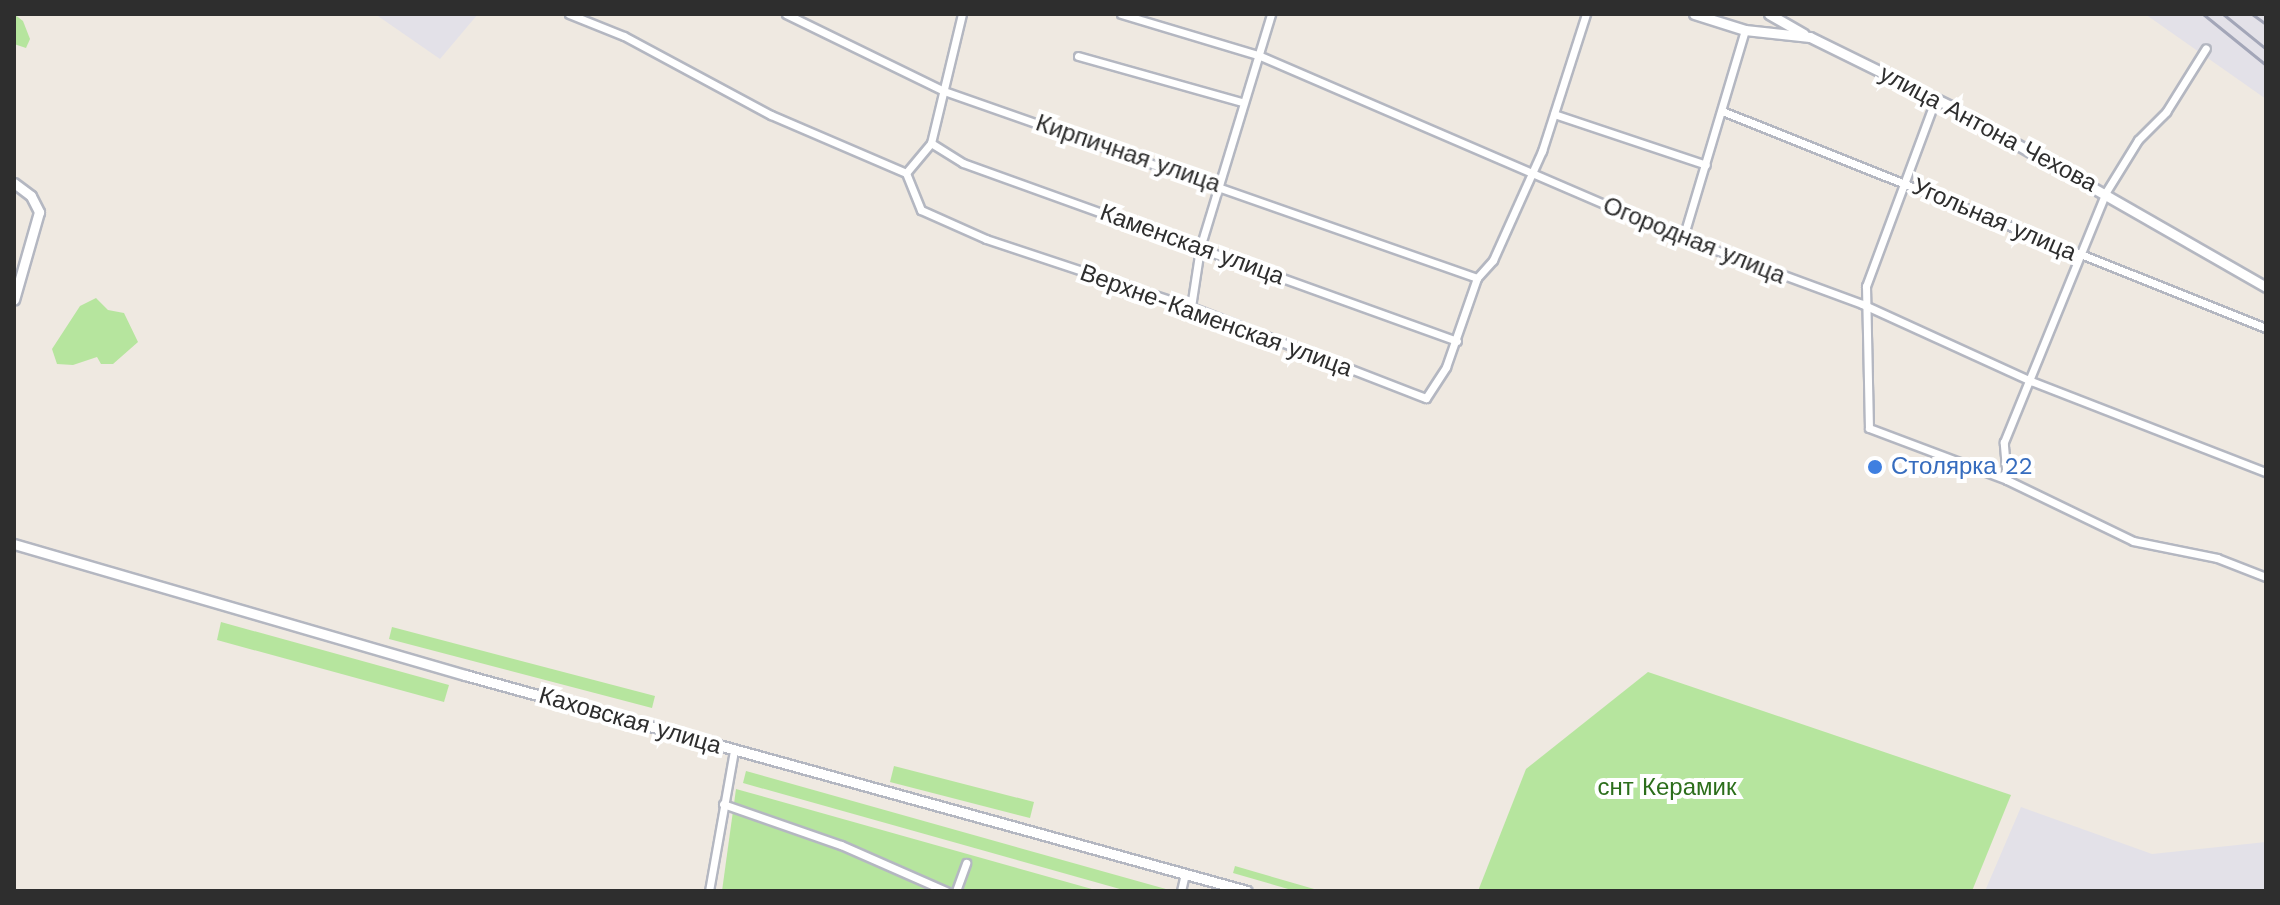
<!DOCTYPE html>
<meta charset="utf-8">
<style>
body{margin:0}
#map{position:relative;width:2280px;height:905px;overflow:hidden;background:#efe9e1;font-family:"Work Sans",sans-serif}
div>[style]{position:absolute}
.industrial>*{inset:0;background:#e3e1e8}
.green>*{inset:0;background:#b6e59e}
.roads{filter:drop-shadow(2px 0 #b4b7c1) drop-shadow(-2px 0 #b4b7c1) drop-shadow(0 2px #b4b7c1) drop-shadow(0 -2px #b4b7c1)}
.street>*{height:7px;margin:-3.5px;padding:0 3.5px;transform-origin:3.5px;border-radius:3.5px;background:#fff}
.secondary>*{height:9px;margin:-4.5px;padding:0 4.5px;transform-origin:4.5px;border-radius:4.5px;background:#fff}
.rail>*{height:3px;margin:-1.5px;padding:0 1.5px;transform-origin:1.5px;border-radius:1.5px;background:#a3a6b8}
.dots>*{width:22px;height:22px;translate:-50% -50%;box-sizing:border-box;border:4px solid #fff;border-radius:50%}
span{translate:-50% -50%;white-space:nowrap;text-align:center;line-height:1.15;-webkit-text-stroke:8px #fff;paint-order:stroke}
.street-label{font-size:24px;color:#2e2e2e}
.shop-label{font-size:24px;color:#366cbe}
.left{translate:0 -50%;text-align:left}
.park-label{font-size:24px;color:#2c6e1b}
.frame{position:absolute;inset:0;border:16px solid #2e2e2e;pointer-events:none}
</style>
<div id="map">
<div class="industrial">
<i style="clip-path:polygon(375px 14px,478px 14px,440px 59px)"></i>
<i style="clip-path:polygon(2145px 14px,2266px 14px,2266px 99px)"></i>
<i style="clip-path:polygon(2021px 807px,2152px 854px,2266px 842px,2266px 891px,1985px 891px)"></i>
</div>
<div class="green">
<i style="clip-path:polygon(14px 14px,23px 21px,30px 39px,26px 48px,14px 44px)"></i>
<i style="clip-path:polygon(96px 298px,108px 310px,124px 313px,138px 342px,113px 364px,101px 364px,97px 357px,73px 365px,57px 364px,52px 349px,80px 306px)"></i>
<i style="clip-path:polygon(221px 622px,449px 685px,444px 702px,217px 640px)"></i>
<i style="clip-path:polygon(392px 627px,655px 696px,652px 708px,389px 639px)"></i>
<i style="clip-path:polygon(1648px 672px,2011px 795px,1972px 891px,1478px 891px,1526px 769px)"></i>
<i style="clip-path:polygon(894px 766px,1034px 802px,1030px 818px,890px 782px)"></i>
<i style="clip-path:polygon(746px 771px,1173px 891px,1127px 891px,743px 783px)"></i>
<i style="clip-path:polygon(736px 789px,1099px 891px,722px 891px)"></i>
<i style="clip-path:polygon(1235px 866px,1321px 891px,1295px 891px,1233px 873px)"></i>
</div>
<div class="roads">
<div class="street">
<i style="left:569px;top:14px;width:59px;rotate:21.8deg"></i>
<i style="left:624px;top:36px;width:167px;rotate:28.3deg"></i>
<i style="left:771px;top:115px;width:147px;rotate:23.2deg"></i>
<i style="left:786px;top:14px;width:176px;rotate:26deg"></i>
<i style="left:944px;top:91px;width:565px;rotate:19.33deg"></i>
<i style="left:1121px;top:14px;width:143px;rotate:16.7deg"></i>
<i style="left:1258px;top:55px;width:463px;rotate:23.3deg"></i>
<i style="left:1683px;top:238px;width:191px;rotate:20.2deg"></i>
<i style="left:1862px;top:304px;width:186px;rotate:24.5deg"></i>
<i style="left:2031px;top:381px;width:252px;rotate:21.2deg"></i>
<i style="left:1078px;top:56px;width:170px;rotate:15.7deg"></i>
<i style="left:1936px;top:98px;width:201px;rotate:110.4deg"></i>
<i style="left:1866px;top:286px;width:142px;rotate:88.8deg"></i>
<i style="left:1869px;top:428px;width:147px;rotate:20.6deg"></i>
<i style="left:2007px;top:480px;width:140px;rotate:25.8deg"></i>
<i style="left:2133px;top:541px;width:86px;rotate:11.4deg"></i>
<i style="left:2217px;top:558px;width:53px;rotate:21.2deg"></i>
<i style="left:1722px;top:111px;width:586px;rotate:21.75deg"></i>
<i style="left:1554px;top:114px;width:160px;rotate:18.5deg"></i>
<i style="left:931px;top:143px;width:38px;rotate:32deg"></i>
<i style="left:963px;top:163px;width:525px;rotate:19.82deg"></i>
<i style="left:906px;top:173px;width:40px;rotate:68deg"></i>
<i style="left:921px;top:210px;width:71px;rotate:24deg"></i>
<i style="left:986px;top:239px;width:216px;rotate:18.4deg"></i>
<i style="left:1191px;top:307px;width:252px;rotate:21.2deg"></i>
<i style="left:1426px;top:398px;width:37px;rotate:-57deg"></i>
<i style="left:1446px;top:367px;width:94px;rotate:-70.8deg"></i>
<i style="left:906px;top:173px;width:39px;rotate:-50deg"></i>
<i style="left:931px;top:143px;width:133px;rotate:-76.5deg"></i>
<i style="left:1683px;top:238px;width:217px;rotate:-73.4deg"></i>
<i style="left:1477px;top:278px;width:24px;rotate:-48deg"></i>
<i style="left:1493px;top:260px;width:120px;rotate:-65.8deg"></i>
<i style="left:1542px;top:151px;width:144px;rotate:-72.2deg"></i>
<i style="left:1191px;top:307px;width:60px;rotate:-81.3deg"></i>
<i style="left:1200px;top:248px;width:245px;rotate:-73.1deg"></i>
<i style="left:2007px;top:480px;width:38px;rotate:-95deg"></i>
<i style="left:2004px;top:442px;width:270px;rotate:-67.8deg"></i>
<i style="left:2106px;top:192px;width:61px;rotate:-58.4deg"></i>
<i style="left:2138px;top:140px;width:40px;rotate:-45deg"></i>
<i style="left:2166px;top:112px;width:75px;rotate:-58deg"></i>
<i style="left:723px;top:804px;width:125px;rotate:19.2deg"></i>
<i style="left:841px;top:845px;width:115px;rotate:23.7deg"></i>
<i style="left:709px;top:891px;width:143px;rotate:-79.9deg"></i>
<i style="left:956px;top:891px;width:30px;rotate:-70deg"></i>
<i style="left:1181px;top:891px;width:18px;rotate:-77deg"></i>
</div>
<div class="secondary">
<i style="left:1694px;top:14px;width:53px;rotate:17.4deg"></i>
<i style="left:1745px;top:30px;width:65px;rotate:6.1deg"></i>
<i style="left:1810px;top:37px;width:156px;rotate:26.2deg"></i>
<i style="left:1950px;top:106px;width:364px;rotate:29.8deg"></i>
<i style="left:1769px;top:14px;width:40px;rotate:29.7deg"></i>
<i style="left:14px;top:183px;width:21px;rotate:37deg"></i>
<i style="left:31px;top:196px;width:18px;rotate:63deg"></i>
<i style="left:39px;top:212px;width:91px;rotate:105.9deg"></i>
<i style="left:14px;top:544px;width:470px;rotate:16.2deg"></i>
<i style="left:465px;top:675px;width:811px;rotate:15.44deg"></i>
</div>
</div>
<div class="rail">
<i style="left:2203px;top:14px;width:81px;rotate:39deg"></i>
<i style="left:2223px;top:14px;width:55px;rotate:39.1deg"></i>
<i style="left:2252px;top:14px;width:17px;rotate:36deg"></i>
</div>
<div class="dots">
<i style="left:1875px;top:467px;background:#3f7fe0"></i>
</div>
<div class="street-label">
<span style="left:1988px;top:129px;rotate:28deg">улица Антона Чехова</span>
<span style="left:1128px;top:154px;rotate:19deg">Кирпичная улица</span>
<span style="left:1994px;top:220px;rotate:23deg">Угольная улица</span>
<span style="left:1694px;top:241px;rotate:22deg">Огородная улица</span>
<span style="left:1192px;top:245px;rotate:20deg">Каменская улица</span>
<span style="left:1216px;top:321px;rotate:20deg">Верхне-Каменская улица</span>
<span style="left:630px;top:721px;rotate:16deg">Каховская улица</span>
</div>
<div class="shop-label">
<span class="left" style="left:1891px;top:467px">Столярка 22</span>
</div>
<div class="park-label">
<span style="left:1667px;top:788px">снт Керамик</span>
</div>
<div class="frame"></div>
</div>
